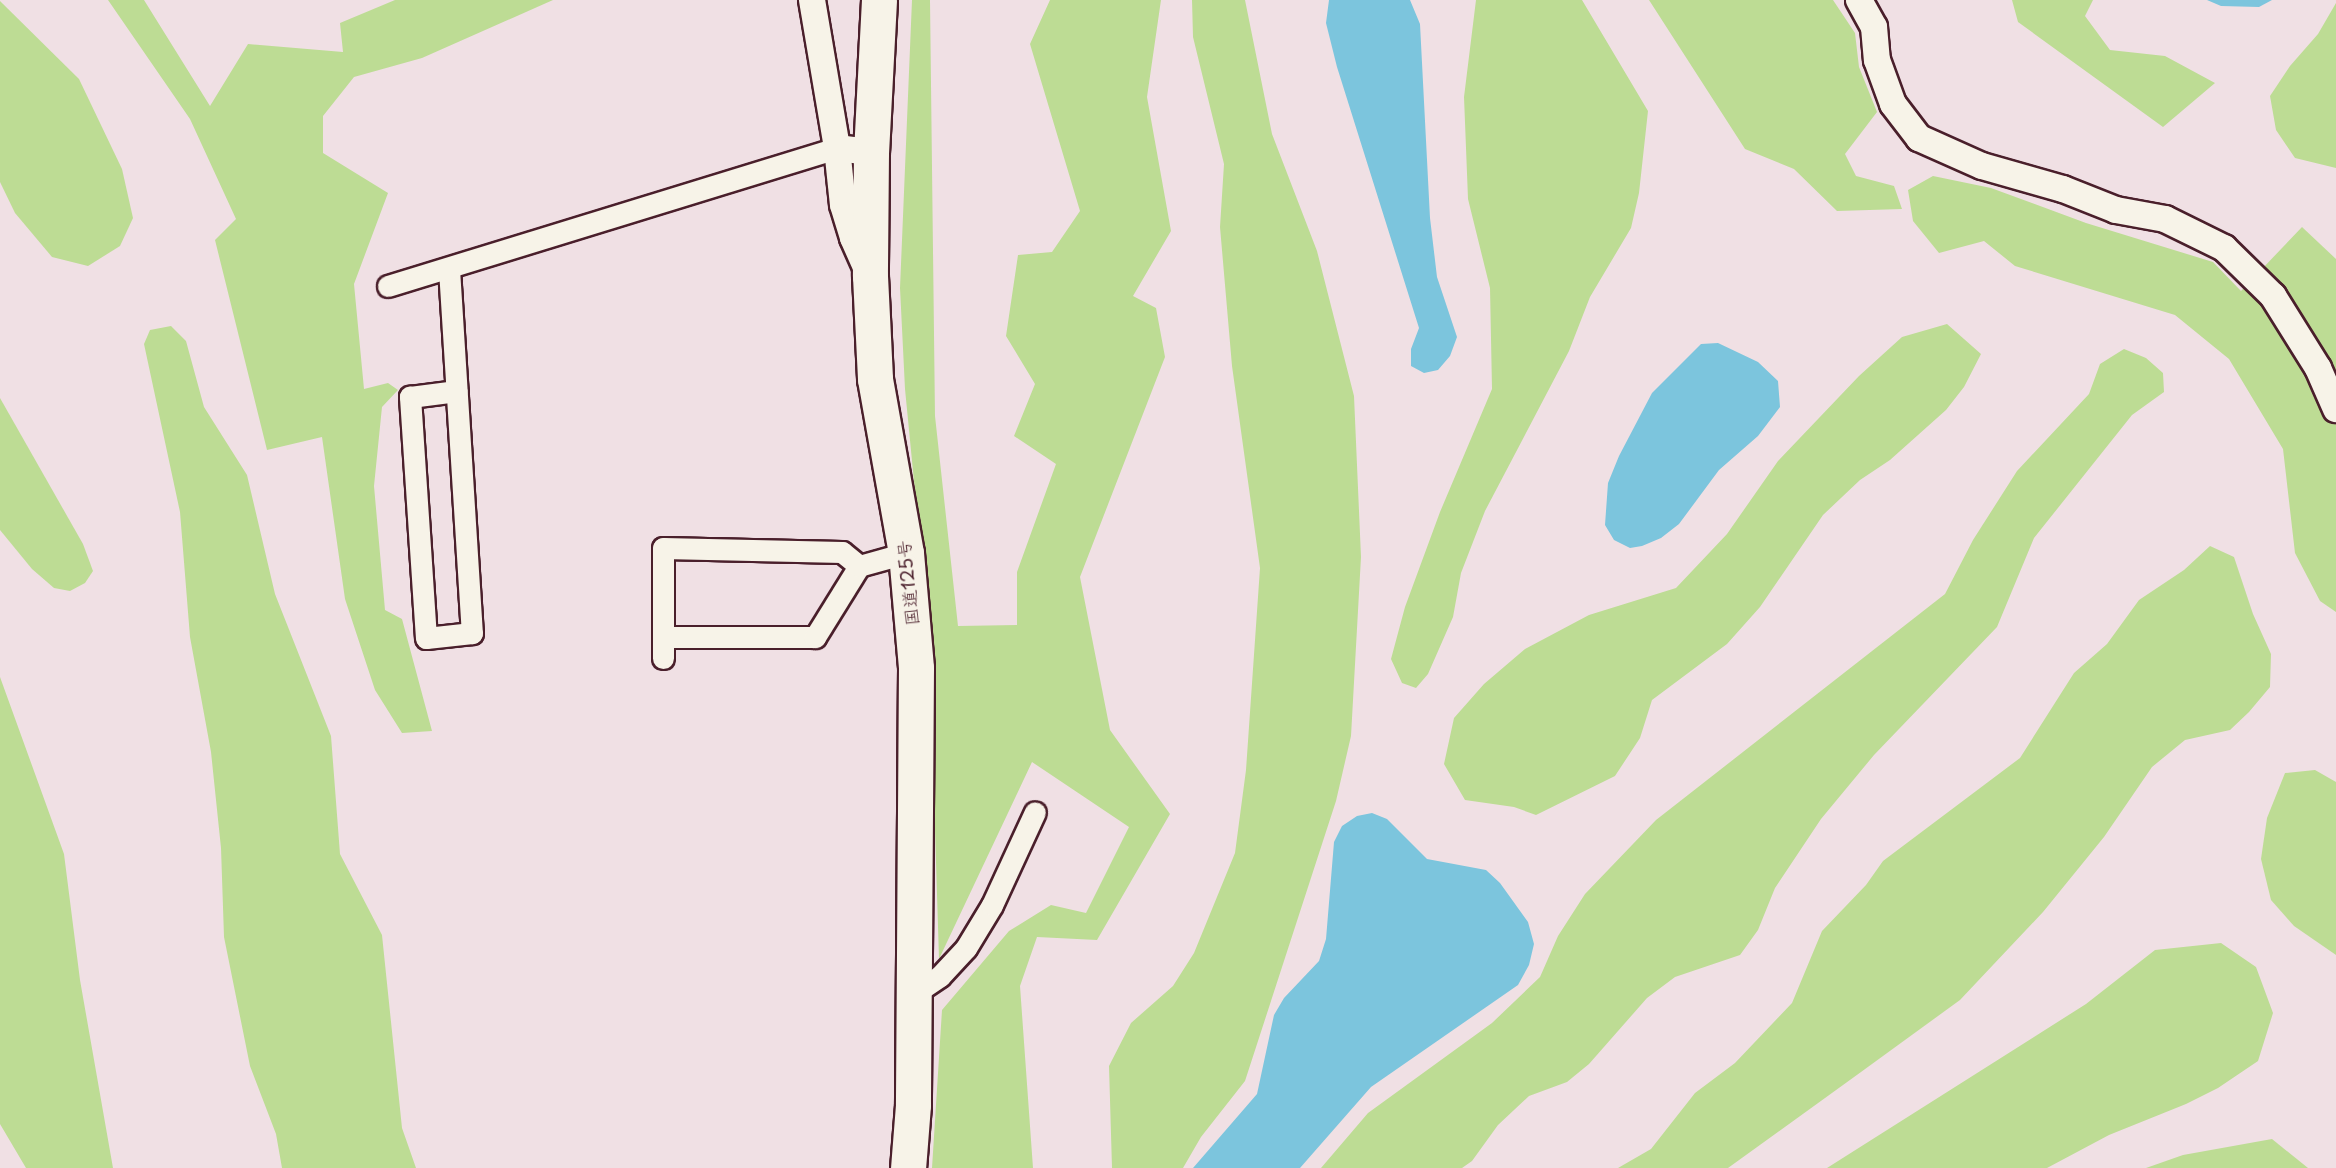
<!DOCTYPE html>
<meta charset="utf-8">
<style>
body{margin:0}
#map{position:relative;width:2336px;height:1168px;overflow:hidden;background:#f0e0e4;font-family:"Playpen Sans","Klee One",sans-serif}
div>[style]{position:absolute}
.green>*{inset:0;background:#bddc94}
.water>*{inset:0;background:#7cc5dd}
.roads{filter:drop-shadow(2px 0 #4a1f2b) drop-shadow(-2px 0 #4a1f2b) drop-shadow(0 2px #4a1f2b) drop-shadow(0 -2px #4a1f2b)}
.minor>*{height:21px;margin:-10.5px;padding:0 10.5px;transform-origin:10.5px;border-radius:10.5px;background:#f7f3e8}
.tertiary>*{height:26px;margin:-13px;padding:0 13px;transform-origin:13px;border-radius:13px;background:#f7f3e8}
.trunk>*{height:35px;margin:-17.5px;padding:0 17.5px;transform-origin:17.5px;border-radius:17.5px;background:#f7f3e8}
span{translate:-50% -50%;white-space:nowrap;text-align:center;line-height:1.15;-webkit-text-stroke:7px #f7f3e8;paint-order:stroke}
.street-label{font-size:18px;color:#4a1f2b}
</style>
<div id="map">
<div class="green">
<i style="clip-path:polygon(108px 0,144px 0,210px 106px,248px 44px,343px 52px,340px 23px,395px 0,553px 0,422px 58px,354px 77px,323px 116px,323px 153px,388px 193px,354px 284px,364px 389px,388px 383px,398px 390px,382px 407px,374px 486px,385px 610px,402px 619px,432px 731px,402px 733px,375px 690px,345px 599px,322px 437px,267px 450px,215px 240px,236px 219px,190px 119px)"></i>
<i style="clip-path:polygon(912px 0,930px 0,935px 416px,958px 626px,1017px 625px,1017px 572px,1056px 464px,1014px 436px,1035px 384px,1006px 336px,1018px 255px,1052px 252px,1080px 211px,1030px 44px,1050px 0,1161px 0,1147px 97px,1171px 231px,1133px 296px,1156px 308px,1165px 357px,1080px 577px,1110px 730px,1170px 814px,1097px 940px,1037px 937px,1020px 986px,1033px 1168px,932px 1168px,942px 1010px,1009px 931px,1051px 905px,1086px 913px,1129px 827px,1032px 762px,939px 959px,929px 635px,905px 389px,900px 288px)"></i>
<i style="clip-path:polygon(1192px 0,1245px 0,1272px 134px,1317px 251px,1354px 396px,1361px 557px,1351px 736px,1336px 801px,1245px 1081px,1201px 1137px,1183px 1168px,1112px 1168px,1109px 1066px,1131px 1023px,1173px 986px,1194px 953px,1235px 853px,1246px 770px,1260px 568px,1232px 366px,1220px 227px,1224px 164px,1193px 37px)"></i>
<i style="clip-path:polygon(1476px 0,1582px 0,1648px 111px,1639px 193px,1631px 228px,1590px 297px,1569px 351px,1485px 511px,1461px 573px,1453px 617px,1428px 674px,1416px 688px,1402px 683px,1391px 659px,1405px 607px,1440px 512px,1492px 389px,1490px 288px,1468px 199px,1464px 97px)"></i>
<i style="clip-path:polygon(1649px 0,1833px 0,1855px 33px,1859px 67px,1877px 112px,1845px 154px,1856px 176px,1894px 186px,1902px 209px,1837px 211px,1794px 169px,1745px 149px)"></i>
<i style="clip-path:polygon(2012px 0,2093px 0,2085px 16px,2110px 50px,2165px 56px,2215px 83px,2163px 127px,2018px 22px)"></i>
<i style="clip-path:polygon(0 1px,79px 79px,122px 169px,133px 218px,120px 246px,88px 266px,52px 257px,15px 213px,0 182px)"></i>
<i style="clip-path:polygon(2336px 3px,2336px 168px,2295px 158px,2276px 130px,2270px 96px,2290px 66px,2318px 34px)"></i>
<i style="clip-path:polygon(1933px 176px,1991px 188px,2086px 223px,2213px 262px,2241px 291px,2302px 227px,2336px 259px,2336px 612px,2320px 601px,2295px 553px,2283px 449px,2229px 359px,2175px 315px,2015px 266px,1984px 241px,1939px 253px,1913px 221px,1908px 190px)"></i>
<i style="clip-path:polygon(1947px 324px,1981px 354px,1964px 387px,1946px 410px,1890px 460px,1860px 480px,1823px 515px,1760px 607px,1727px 644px,1652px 700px,1640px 738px,1615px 776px,1536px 815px,1514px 807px,1465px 800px,1444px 764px,1454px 718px,1484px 684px,1525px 649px,1589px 615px,1676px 588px,1727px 534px,1778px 461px,1859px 376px,1902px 337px)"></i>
<i style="clip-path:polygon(171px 326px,186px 341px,204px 407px,247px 475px,275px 594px,331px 736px,340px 854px,382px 935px,402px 1128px,416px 1168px,282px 1168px,276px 1134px,250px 1066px,224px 937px,221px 848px,211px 752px,190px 637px,180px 512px,144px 344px,150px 330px)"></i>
<i style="clip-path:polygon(2124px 349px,2146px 358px,2163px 373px,2164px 392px,2132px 415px,2034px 538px,1997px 627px,1874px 755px,1821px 819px,1775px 888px,1758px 930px,1740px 955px,1675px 977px,1647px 998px,1589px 1064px,1567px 1082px,1529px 1096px,1498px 1125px,1472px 1161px,1462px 1168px,1321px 1168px,1368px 1113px,1492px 1023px,1540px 977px,1558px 936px,1585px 894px,1656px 820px,1945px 594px,1973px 540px,2017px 471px,2089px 394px,2100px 364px)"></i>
<i style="clip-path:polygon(0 398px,83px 544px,93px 571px,85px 583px,70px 591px,54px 588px,32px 569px,0 530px)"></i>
<i style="clip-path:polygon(2210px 546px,2234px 557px,2253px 614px,2271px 654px,2270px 687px,2249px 712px,2230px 730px,2185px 740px,2152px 767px,2104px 837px,2043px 912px,1960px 1000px,1861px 1072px,1728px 1168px,1618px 1168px,1651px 1149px,1695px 1093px,1735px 1063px,1792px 1003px,1822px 931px,1866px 885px,1883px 861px,2020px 758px,2074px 673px,2107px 644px,2139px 600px,2184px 570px)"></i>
<i style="clip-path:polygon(0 677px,64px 854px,80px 980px,113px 1168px,26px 1168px,0 1124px)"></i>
<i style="clip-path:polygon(2315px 770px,2336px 782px,2336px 955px,2294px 926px,2271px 900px,2261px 859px,2267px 818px,2285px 773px)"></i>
<i style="clip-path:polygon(2221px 943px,2256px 967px,2273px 1013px,2258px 1061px,2218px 1088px,2186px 1104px,2109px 1135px,2047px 1168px,1827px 1168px,2086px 1004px,2155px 950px)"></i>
<i style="clip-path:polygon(2272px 1139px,2308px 1168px,2146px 1168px,2183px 1155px)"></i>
</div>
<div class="water">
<i style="clip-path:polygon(1329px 0,1410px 0,1420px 24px,1430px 218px,1437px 277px,1457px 337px,1450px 356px,1438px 370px,1424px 373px,1411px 366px,1411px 349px,1419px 328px,1337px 67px,1326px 23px)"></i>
<i style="clip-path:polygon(2207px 0,2272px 0,2259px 7px,2221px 6px)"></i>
<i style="clip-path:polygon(1718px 343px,1758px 362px,1778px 381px,1780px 407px,1758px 436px,1719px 470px,1679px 524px,1661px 538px,1642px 546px,1630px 548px,1614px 540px,1605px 525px,1608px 483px,1619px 456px,1652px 393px,1701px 344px)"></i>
<i style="clip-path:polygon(1372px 813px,1387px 819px,1427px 859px,1486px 870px,1500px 883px,1528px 922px,1534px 944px,1529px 965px,1518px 985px,1371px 1087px,1300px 1168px,1193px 1168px,1257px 1094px,1274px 1015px,1284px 998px,1319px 961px,1326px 939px,1334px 842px,1342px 826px,1357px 816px)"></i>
</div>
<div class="roads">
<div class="minor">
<i style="left:449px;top:269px;width:365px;rotate:86.4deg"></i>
<i style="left:472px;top:633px;width:46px;rotate:173.8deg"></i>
<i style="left:426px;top:638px;width:242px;rotate:-93.8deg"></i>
<i style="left:410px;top:397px;width:47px;rotate:-7.3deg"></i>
<i style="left:388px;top:286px;width:470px;rotate:-17.1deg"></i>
<i style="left:663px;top:637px;width:152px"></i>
<i style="left:815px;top:637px;width:84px;rotate:-58.2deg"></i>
<i style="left:663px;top:658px;width:110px;rotate:-90deg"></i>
<i style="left:663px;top:548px;width:179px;rotate:1.3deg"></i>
<i style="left:842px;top:552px;width:22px;rotate:39deg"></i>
<i style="left:859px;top:566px;width:49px;rotate:-15.5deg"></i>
<i style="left:915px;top:993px;width:30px;rotate:-34deg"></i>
<i style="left:940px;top:976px;width:38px;rotate:-47deg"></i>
<i style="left:966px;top:948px;width:50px;rotate:-58.8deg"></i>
<i style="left:992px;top:905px;width:102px;rotate:-65.2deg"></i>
</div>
<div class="tertiary">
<i style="left:812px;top:0;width:150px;rotate:80.4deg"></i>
<i style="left:837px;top:148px;width:34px;rotate:7deg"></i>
<i style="left:1859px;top:0;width:31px;rotate:61deg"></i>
<i style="left:1874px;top:27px;width:33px;rotate:85deg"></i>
<i style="left:1877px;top:60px;width:47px;rotate:70deg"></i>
<i style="left:1893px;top:104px;width:43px;rotate:52.6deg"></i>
<i style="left:1919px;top:138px;width:69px;rotate:24deg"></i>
<i style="left:1982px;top:166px;width:84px;rotate:15.9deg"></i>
<i style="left:2063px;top:189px;width:57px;rotate:21.6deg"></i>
<i style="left:2116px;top:210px;width:50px;rotate:10.4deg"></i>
<i style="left:2165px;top:219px;width:66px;rotate:26.2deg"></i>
<i style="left:2224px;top:248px;width:69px;rotate:44.4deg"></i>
<i style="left:2273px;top:296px;width:85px;rotate:58deg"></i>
<i style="left:2318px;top:368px;width:45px;rotate:66.3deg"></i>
<i style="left:837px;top:148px;width:57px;rotate:84deg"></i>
<i style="left:843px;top:205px;width:34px;rotate:73deg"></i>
<i style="left:853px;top:238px;width:36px;rotate:66deg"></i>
</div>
<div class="trunk">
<i style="left:879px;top:0;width:152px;rotate:93deg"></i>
<i style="left:871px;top:152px;width:124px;rotate:90.5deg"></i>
<i style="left:870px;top:276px;width:103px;rotate:87.2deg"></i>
<i style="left:875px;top:379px;width:177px;rotate:79.9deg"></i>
<i style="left:906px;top:553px;width:115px;rotate:85deg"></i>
<i style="left:916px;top:668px;width:437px;rotate:90.4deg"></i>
<i style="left:913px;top:1105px;width:63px;rotate:94.5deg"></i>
</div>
</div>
<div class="street-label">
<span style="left:908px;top:583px;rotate:-96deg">国道125号</span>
</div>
</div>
